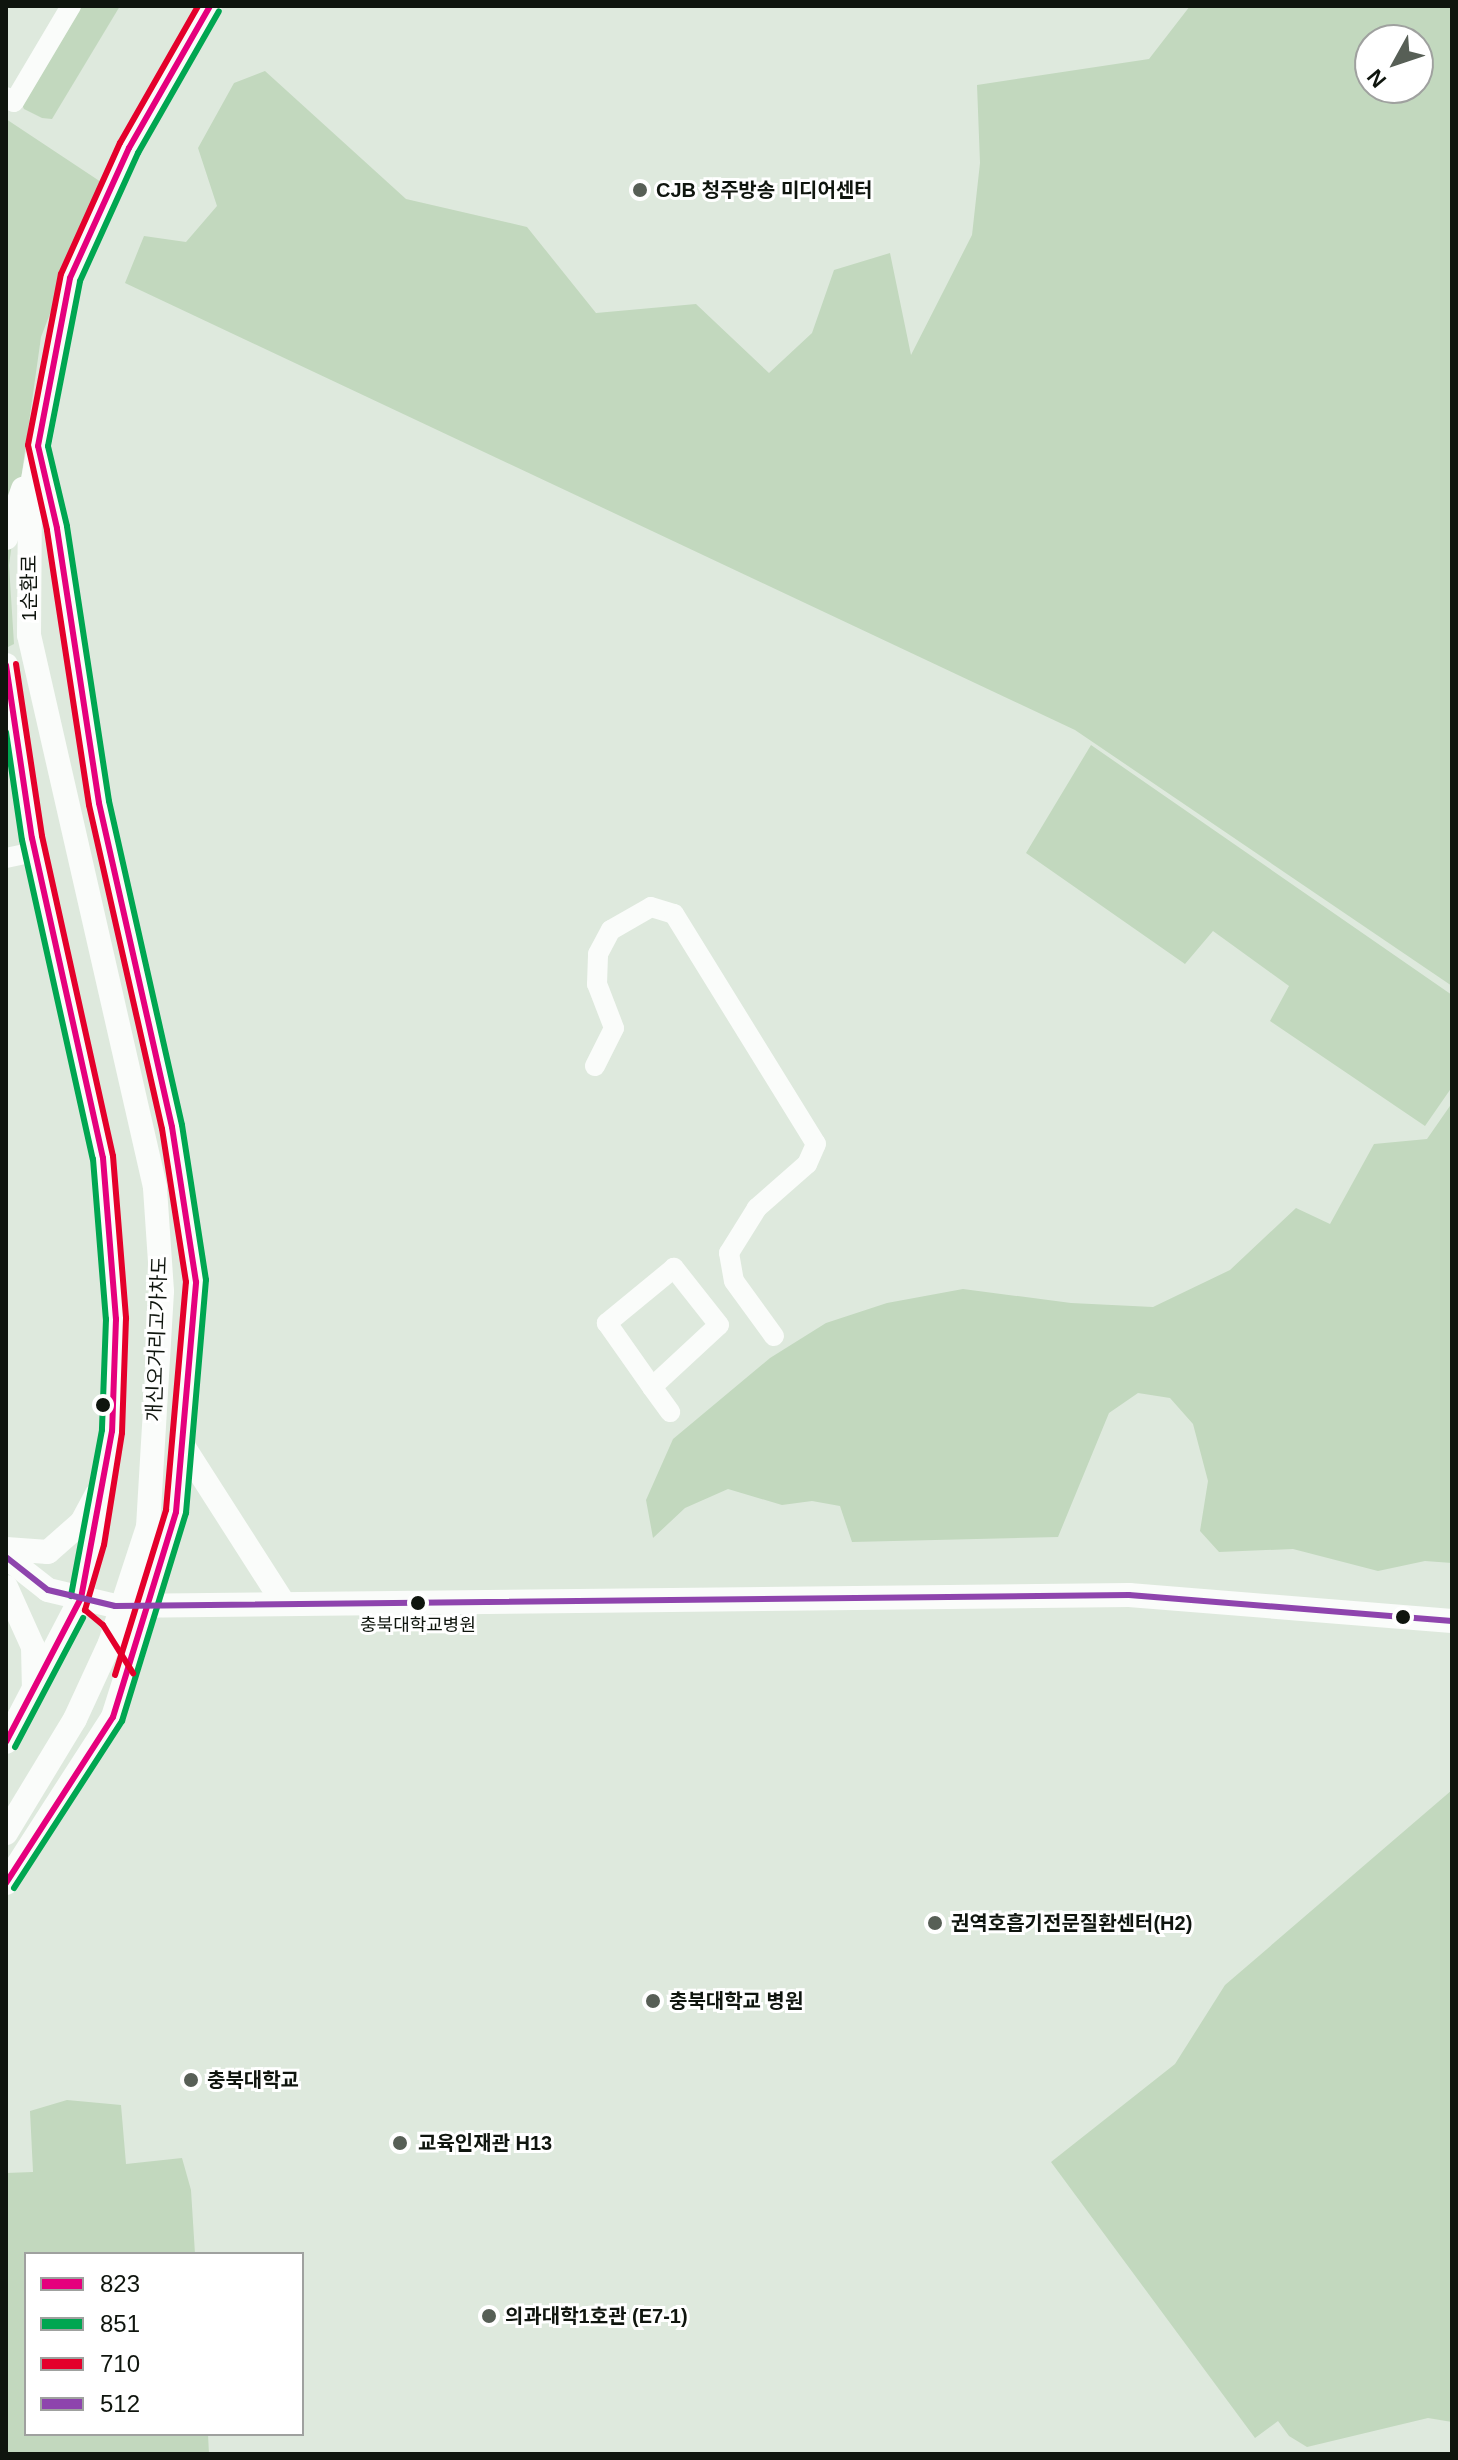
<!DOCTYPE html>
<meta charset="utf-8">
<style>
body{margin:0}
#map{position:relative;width:1458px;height:2460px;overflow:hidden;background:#dee9dd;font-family:Helvetica,"Noto Sans KR",sans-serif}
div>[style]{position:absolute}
.green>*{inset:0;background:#c2d8be}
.minor>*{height:20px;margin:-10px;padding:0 10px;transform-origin:10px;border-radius:10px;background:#fafcfa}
.major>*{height:24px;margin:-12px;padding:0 12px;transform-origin:12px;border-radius:12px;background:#fafcfa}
.bus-1>*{height:6px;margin:-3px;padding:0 3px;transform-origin:3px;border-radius:3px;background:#e5007d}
.bus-2>*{height:6px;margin:-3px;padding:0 3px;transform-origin:3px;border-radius:3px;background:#00a651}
.bus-3>*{height:6px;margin:-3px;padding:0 3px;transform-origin:3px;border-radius:3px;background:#e4002b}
.bus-4>*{height:6px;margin:-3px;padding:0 3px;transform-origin:3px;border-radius:3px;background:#8e44ad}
.dots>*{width:22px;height:22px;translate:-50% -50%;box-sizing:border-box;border:4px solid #fff;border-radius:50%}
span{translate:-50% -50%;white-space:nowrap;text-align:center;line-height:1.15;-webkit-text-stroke:6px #fff;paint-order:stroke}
.bus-label{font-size:18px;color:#0f150e}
.poi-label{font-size:20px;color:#0f150e;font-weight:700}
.left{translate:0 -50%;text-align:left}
.street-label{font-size:20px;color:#0f150e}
.frame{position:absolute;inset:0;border:8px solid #0f150e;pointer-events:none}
.legend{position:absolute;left:24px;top:2252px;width:280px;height:184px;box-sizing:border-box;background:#fff;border:2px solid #9fa19f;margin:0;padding:10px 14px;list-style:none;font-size:24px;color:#0f150e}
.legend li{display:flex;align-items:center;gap:16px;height:40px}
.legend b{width:40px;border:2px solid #9fa19f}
.north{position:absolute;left:1354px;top:24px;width:80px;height:80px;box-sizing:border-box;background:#fff;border:2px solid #9fa19f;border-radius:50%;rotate:230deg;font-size:22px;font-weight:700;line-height:32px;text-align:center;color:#0f150e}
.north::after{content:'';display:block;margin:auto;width:28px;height:36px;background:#575f56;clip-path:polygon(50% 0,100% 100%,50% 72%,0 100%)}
</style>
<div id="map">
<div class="green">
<i style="clip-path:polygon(75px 6px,120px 6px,52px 119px,42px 118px,24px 109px,19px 99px)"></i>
<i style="clip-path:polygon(evenodd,1190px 6px,1452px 6px,1452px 986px,1075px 730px,125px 283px,144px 236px,186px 242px,217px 206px,198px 148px,234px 83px,265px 71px,406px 199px,527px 227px,596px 313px,696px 304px,769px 373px,812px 333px,834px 270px,890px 253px,911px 355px,972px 235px,980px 163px,977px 85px,1149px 59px,1190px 6px,1418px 40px,1418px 88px,1370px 88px,1370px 40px,1418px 40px)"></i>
<i style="clip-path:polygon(6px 119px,101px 182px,41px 337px,9px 565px,14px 644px,6px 648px)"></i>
<i style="clip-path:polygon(1091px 745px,1452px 995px,1452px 1087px,1425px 1126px,1270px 1021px,1289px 986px,1213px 931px,1185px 964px,1026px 853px)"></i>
<i style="clip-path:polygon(1452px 1103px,1452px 1563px,1425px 1561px,1378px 1571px,1293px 1549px,1219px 1552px,1200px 1531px,1208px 1481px,1193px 1424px,1170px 1398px,1138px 1393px,1109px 1413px,1058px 1537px,852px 1542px,840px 1506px,812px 1501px,782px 1505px,728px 1489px,685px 1508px,653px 1538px,646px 1500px,673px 1439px,770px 1358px,826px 1323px,887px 1303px,963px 1289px,1071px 1303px,1153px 1307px,1230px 1270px,1296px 1208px,1330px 1224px,1374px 1144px,1427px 1139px)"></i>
<i style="clip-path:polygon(1452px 1790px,1452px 2422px,1428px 2418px,1307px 2447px,1289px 2436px,1278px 2421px,1255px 2438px,1051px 2162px,1175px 2064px,1225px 1985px)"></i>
<i style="clip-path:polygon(67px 2100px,121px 2105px,126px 2164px,182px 2158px,191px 2190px,195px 2254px,26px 2254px,26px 2434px,208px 2434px,209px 2454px,6px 2454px,6px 2173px,33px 2172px,30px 2111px)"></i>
</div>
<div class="minor">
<i style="left:6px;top:97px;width:9px;rotate:32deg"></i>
<i style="left:14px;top:102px;width:112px;rotate:-59.3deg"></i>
<i style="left:6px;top:858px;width:30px;rotate:-12deg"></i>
<i style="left:595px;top:1066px;width:42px;rotate:-63.4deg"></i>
<i style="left:614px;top:1028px;width:47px;rotate:-111.1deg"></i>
<i style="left:597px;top:984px;width:30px;rotate:-88deg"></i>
<i style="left:598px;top:954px;width:27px;rotate:-62deg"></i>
<i style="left:611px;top:930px;width:46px;rotate:-29.9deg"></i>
<i style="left:651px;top:907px;width:24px;rotate:17deg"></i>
<i style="left:674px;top:914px;width:270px;rotate:58.3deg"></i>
<i style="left:816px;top:1144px;width:22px;rotate:114deg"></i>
<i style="left:807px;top:1164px;width:67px;rotate:138.7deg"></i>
<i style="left:757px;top:1208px;width:53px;rotate:121.9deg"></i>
<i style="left:729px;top:1253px;width:28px;rotate:80deg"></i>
<i style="left:734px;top:1281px;width:68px;rotate:54deg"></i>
<i style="left:652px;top:1387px;width:91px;rotate:-42.8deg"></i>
<i style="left:719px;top:1325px;width:73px;rotate:-128.3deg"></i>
<i style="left:674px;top:1268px;width:87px;rotate:140.6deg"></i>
<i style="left:607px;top:1323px;width:78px;rotate:54.9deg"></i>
<i style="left:652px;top:1387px;width:31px;rotate:54deg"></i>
</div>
<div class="major">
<i style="left:6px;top:538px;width:52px;rotate:-70.9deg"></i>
<i style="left:6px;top:665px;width:175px;rotate:81.5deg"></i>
<i style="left:32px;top:838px;width:328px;rotate:77.5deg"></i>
<i style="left:103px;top:1158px;width:162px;rotate:85.4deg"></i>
<i style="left:116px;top:1319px;width:112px;rotate:92deg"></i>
<i style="left:112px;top:1431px;width:170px;rotate:100.5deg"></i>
<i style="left:81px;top:1598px;width:162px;rotate:117.5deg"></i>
<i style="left:183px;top:1446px;width:184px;rotate:57.4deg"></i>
<i style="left:6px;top:1549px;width:42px;rotate:4.1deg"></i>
<i style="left:48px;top:1552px;width:45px;rotate:-41.4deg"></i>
<i style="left:82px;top:1522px;width:30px;rotate:-62deg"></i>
<i style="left:6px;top:1557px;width:53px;rotate:38.2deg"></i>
<i style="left:48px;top:1590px;width:69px;rotate:13.4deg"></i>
<i style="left:115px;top:1606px;width:1014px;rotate:-0.62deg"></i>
<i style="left:1129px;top:1595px;width:324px;rotate:4.6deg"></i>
<i style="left:6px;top:1587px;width:66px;rotate:65.8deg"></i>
<i style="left:33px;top:1647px;width:44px;rotate:88.7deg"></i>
<i style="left:6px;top:1833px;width:133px;rotate:-58.8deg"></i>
<i style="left:75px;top:1719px;width:84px;rotate:-65.3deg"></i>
<i style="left:110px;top:1643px;width:122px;rotate:-71.9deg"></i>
<i style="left:148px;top:1527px;width:236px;rotate:-86.6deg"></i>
<i style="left:162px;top:1291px;width:104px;rotate:-93.9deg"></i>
<i style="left:155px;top:1187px;width:566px;rotate:-102.86deg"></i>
<i style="left:29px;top:635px;width:139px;rotate:-89.6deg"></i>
<i style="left:30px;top:496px;width:222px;rotate:-79.6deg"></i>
<i style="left:70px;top:278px;width:143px;rotate:-65.6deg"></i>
<i style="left:129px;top:148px;width:163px;rotate:-60.3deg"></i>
<i style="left:6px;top:1883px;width:197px;rotate:-57.2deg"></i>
<i style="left:113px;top:1717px;width:66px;rotate:-72.4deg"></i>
<i style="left:133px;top:1654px;width:148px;rotate:-73.2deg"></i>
<i style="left:176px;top:1512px;width:231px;rotate:-85deg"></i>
<i style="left:196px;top:1282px;width:157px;rotate:-98.8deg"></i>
<i style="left:172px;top:1127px;width:332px;rotate:-102.7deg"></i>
<i style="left:99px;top:803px;width:278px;rotate:-98.7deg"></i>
<i style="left:57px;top:528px;width:70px;rotate:-103.2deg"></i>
</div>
<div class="bus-1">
<i style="left:6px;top:665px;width:175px;rotate:81.5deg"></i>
<i style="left:32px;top:838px;width:328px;rotate:77.5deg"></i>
<i style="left:103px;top:1158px;width:162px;rotate:85.4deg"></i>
<i style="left:116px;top:1319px;width:112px;rotate:92deg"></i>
<i style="left:112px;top:1431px;width:170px;rotate:100.5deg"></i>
<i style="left:81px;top:1598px;width:162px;rotate:117.5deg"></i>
<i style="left:6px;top:1883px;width:197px;rotate:-57.2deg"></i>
<i style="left:113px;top:1717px;width:214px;rotate:-72.9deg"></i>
<i style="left:176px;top:1512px;width:231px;rotate:-85deg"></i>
<i style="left:196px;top:1282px;width:157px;rotate:-98.8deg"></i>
<i style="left:172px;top:1127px;width:332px;rotate:-102.7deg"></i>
<i style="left:99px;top:803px;width:278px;rotate:-98.7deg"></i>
<i style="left:57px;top:528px;width:84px;rotate:-103deg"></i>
<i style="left:38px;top:446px;width:171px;rotate:-79.2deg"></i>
<i style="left:70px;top:278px;width:143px;rotate:-65.6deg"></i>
<i style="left:129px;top:148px;width:163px;rotate:-60.3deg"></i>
</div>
<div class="bus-2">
<i style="left:6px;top:732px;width:109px;rotate:81.6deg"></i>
<i style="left:22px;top:840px;width:327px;rotate:77.5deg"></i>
<i style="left:93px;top:1159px;width:161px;rotate:85.4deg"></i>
<i style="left:106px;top:1319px;width:111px;rotate:92.1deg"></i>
<i style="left:102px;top:1430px;width:169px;rotate:100.6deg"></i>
<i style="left:15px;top:1747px;width:146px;rotate:-62.2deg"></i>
<i style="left:14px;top:1888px;width:199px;rotate:-57.1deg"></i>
<i style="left:122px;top:1721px;width:218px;rotate:-72.9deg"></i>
<i style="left:186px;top:1513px;width:234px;rotate:-85.1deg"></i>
<i style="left:206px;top:1280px;width:157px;rotate:-98.8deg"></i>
<i style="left:182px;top:1125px;width:332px;rotate:-102.7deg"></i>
<i style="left:109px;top:801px;width:278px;rotate:-98.7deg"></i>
<i style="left:67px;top:526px;width:82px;rotate:-103.4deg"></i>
<i style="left:48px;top:446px;width:168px;rotate:-79deg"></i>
<i style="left:80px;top:281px;width:141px;rotate:-65.6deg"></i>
<i style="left:138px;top:153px;width:163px;rotate:-60.3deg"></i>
</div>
<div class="bus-3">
<i style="left:16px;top:664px;width:174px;rotate:81.4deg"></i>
<i style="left:42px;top:836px;width:328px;rotate:77.5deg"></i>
<i style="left:113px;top:1156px;width:163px;rotate:85.4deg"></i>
<i style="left:126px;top:1318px;width:115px;rotate:92deg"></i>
<i style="left:122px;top:1433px;width:113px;rotate:99.1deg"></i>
<i style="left:104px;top:1545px;width:68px;rotate:106.3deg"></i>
<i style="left:85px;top:1610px;width:23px;rotate:40deg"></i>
<i style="left:103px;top:1625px;width:57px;rotate:58deg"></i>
<i style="left:115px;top:1675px;width:173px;rotate:-72.8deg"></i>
<i style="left:166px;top:1510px;width:229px;rotate:-85deg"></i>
<i style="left:186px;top:1282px;width:155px;rotate:-98.9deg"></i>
<i style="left:162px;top:1129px;width:332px;rotate:-102.7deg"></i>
<i style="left:89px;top:805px;width:278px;rotate:-98.7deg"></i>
<i style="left:47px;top:530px;width:87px;rotate:-102.6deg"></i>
<i style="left:28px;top:445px;width:174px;rotate:-79.1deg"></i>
<i style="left:61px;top:274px;width:144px;rotate:-65.8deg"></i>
<i style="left:120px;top:143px;width:158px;rotate:-60.3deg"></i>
</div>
<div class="bus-4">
<i style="left:6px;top:1557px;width:53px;rotate:38.2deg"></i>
<i style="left:48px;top:1590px;width:69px;rotate:13.4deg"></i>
<i style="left:115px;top:1606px;width:1014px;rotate:-0.62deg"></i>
<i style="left:1129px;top:1595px;width:324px;rotate:4.6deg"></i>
</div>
<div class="dots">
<i style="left:640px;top:190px;background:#575f56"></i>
<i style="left:103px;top:1405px;background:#0f150e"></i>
<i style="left:418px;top:1603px;background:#0f150e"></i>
<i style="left:1403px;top:1617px;background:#0f150e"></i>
<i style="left:935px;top:1923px;background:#575f56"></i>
<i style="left:653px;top:2001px;background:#575f56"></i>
<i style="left:191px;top:2080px;background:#575f56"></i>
<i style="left:400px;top:2143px;background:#575f56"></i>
<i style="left:489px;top:2316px;background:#575f56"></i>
</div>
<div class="bus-label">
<span style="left:418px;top:1625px">충북대학교병원</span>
</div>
<div class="poi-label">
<span class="left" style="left:656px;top:190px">CJB 청주방송 미디어센터</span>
<span class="left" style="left:951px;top:1923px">권역호흡기전문질환센터(H2)</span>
<span class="left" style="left:669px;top:2001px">충북대학교 병원</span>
<span class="left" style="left:207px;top:2080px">충북대학교</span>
<span class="left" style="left:418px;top:2143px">교육인재관 H13</span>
<span class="left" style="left:505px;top:2316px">의과대학1호관 (E7-1)</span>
</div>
<div class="street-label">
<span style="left:29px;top:588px;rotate:-90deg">1순환로</span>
<span style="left:157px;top:1339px;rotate:-88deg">개신오거리고가차도</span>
</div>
<div class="frame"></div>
<ul class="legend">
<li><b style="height:10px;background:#e5007d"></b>823</li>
<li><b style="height:10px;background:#00a651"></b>851</li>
<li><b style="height:10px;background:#e4002b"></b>710</li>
<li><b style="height:10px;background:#8e44ad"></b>512</li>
</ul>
<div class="north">N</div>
</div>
